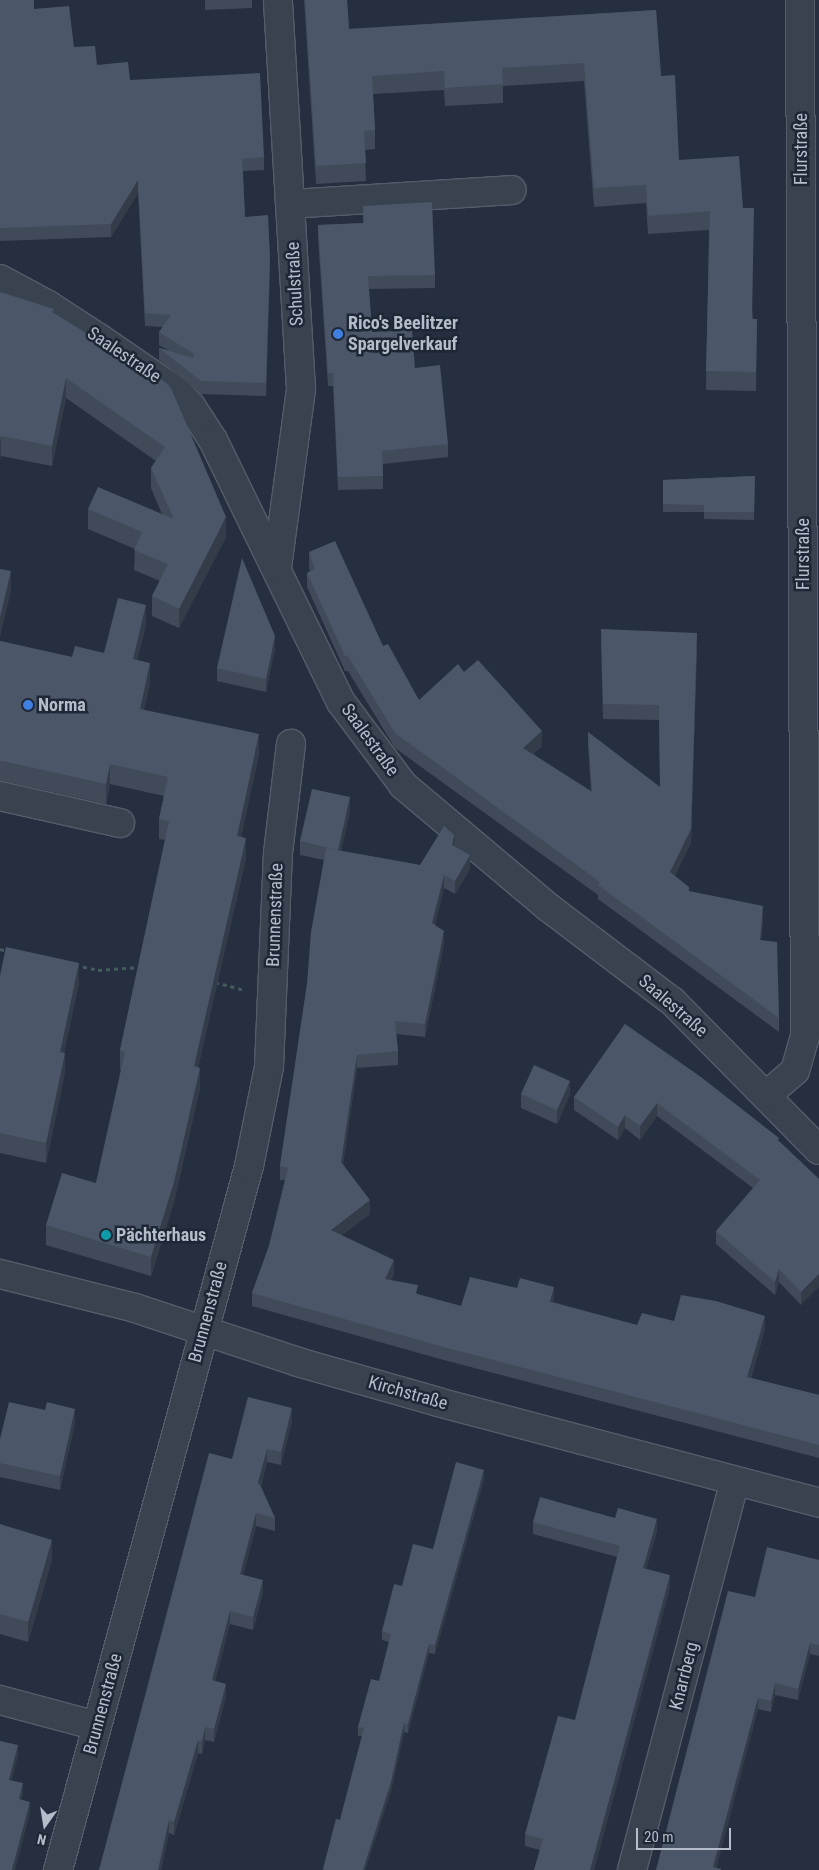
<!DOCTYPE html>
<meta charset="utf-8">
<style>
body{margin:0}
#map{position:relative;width:819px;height:1870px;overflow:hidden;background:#252f3f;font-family:"Roboto Condensed",sans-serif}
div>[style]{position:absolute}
.path>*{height:3px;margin-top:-1.5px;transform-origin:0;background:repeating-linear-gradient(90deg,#455a5d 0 4px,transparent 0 8px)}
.roads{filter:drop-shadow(1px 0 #545d6a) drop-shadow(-1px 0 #545d6a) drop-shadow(0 1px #545d6a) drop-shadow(0 -1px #545d6a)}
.minor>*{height:28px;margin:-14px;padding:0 14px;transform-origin:14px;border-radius:14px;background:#39424f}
.wall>*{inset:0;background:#404a59}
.shaded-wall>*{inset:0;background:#343c49}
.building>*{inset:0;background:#4b5668}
.dots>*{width:14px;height:14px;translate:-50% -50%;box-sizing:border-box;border:2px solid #1e2735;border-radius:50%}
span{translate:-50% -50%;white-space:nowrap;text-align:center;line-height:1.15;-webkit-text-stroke:5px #1e2735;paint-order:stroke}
.street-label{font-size:18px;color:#b6bdca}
.poi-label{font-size:18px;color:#b6bdca;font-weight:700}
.left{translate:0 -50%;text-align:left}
.north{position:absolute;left:20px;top:1800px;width:50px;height:50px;-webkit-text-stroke:4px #1e2735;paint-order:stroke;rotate:193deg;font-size:14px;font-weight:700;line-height:20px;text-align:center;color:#b6bdca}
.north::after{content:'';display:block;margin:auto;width:18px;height:22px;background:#b6bdca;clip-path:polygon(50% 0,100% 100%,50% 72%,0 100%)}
.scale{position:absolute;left:636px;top:1828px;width:95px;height:22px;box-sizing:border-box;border:2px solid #b6bdca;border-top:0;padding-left:6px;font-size:15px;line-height:18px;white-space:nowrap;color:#b6bdca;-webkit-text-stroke:4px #1e2735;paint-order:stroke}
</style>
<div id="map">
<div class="path">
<i style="left:0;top:949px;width:7px;rotate:16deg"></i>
<i style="left:75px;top:965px;width:24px;rotate:12deg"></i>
<i style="left:98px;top:970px;width:42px;rotate:-4.1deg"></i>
<i style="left:215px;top:982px;width:28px;rotate:15deg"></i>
</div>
<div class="roads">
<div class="minor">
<i style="left:290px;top:204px;width:222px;rotate:-3.6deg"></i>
<i style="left:0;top:279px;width:55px;rotate:28.4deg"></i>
<i style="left:48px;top:305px;width:61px;rotate:32.9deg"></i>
<i style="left:99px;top:338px;width:92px;rotate:34.4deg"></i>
<i style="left:175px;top:390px;width:23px;rotate:45deg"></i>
<i style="left:191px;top:406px;width:40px;rotate:57.1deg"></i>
<i style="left:213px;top:440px;width:292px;rotate:64deg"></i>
<i style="left:341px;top:702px;width:104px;rotate:53.2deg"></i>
<i style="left:403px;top:785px;width:189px;rotate:40.1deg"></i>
<i style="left:548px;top:907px;width:156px;rotate:37.2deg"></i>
<i style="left:672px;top:1001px;width:209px;rotate:45.4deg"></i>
<i style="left:277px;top:567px;width:180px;rotate:-82.3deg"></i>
<i style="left:301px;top:389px;width:390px;rotate:-93.4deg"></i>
<i style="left:0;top:796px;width:123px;rotate:12.7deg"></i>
<i style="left:767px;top:1095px;width:37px;rotate:-41deg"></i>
<i style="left:795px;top:1071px;width:36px;rotate:-74deg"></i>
<i style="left:805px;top:1036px;width:1036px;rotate:-90.28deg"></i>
<i style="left:0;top:1274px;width:139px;rotate:14.1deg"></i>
<i style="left:135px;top:1308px;width:172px;rotate:18.3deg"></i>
<i style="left:298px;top:1362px;width:146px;rotate:15.9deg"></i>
<i style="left:438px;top:1402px;width:394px;rotate:14.8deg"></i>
<i style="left:0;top:1700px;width:100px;rotate:15deg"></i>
<i style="left:58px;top:1870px;width:729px;rotate:-74.82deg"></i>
<i style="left:249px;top:1166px;width:101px;rotate:-78.6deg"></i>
<i style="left:269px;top:1067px;width:214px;rotate:-87.6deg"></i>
<i style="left:278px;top:853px;width:110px;rotate:-83.2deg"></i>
<i style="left:632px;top:1870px;width:402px;rotate:-75.2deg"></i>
</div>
</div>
<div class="wall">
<i style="clip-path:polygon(0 0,34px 9px,74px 47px,97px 65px,130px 80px,264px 157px,264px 170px,243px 171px,245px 217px,270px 268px,266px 396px,201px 394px,159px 360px,159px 348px,168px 350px,159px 345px,159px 332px,163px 327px,145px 326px,138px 193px,111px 237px,0 241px)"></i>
<i style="clip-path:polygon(205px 0,252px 0,252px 8px,205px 10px)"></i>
<i style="clip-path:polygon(304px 0,347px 0,349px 29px,656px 10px,661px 76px,679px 160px,743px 208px,753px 319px,757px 319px,756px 391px,706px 390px,709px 230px,648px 234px,646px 203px,594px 207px,584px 81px,503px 86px,503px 103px,445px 106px,444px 90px,373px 94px,375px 130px,375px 149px,365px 150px,366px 181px,316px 184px)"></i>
<i style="clip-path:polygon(363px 206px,435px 275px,435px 288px,369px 289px,372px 332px,415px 368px,448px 444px,448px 457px,383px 464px,383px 489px,338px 490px,333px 386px,328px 386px,318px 238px,318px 225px,363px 223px)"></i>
<i style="clip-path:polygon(0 292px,54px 313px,165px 382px,226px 537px,179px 628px,152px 616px,152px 596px,160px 581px,134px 570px,135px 549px,88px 529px,88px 509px,162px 514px,151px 488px,151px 468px,156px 461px,66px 398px,52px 466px,1px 456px)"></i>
<i style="clip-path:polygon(755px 476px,754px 520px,704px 519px,704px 512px,663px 512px,663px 480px)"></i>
<i style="clip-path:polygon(309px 552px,383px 646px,419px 700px,464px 672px,542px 746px,533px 754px,591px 791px,588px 746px,588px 732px,660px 787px,659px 720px,603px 719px,601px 643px,697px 648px,691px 843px,675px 876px,689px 891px,763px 920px,761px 940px,779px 1018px,779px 1032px,598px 899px,598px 895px,395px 748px,348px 671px,345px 671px,307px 587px,307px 573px,310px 571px,309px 567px)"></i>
<i style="clip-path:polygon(146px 625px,137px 660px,150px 683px,144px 710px,259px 754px,241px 837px,246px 858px,198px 1067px,200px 1088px,174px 1202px,151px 1276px,46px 1245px,46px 1225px,96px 1183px,121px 1070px,120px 1070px,120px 1050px,165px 840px,159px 839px,159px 819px,164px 796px,110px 784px,106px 804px,3px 781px,0 781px,0 641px,72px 657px,104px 653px)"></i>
<i style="clip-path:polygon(275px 649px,266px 692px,217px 681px,217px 668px)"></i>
<i style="clip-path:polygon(350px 811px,341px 851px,420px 865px,454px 846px,470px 869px,455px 894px,444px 888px,435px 925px,444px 944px,425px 1037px,396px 1034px,398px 1051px,398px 1065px,357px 1068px,343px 1164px,370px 1214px,342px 1235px,394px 1274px,391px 1280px,418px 1294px,461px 1306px,554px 1301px,553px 1302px,637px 1325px,674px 1321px,765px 1329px,751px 1378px,819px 1395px,819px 1458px,440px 1359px,252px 1306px,252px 1293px,269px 1246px,285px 1180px,280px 1180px,280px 1166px,307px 984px,324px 860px,300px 855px,300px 841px)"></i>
<i style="clip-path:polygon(0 976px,79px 983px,64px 1052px,65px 1073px,46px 1163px,0 1153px)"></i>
<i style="clip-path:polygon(625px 1024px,779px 1142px,819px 1179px,801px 1305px,779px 1282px,775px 1295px,716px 1244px,716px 1231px,753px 1188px,657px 1116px,640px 1140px,625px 1128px,618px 1140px,574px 1110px,574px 1097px)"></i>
<i style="clip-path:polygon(521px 1094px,570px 1095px,557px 1124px,521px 1108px)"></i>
<i style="clip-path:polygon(292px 1421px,281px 1465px,267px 1462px,261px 1486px,275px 1518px,275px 1531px,256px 1526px,243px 1575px,263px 1592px,253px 1630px,230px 1624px,215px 1681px,226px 1697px,214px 1742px,205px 1740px,202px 1754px,198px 1753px,174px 1835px,169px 1833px,161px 1870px,99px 1870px,232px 1459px)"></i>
<i style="clip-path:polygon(75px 1423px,60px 1490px,0 1477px,0 1439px)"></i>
<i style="clip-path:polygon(484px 1479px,435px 1654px,429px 1653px,408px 1733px,404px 1732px,391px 1791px,365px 1870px,323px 1870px,336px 1819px,340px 1820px,362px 1736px,358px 1736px,358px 1727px,379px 1681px,389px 1642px,382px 1640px,382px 1631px,402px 1586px,433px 1549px)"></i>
<i style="clip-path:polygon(533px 1522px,657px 1531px,646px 1569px,670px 1587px,594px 1870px,534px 1870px,540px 1850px,525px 1846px,525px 1834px,575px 1720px,617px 1557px,533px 1534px)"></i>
<i style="clip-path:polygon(0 1525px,52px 1560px,28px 1642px,0 1634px)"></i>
<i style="clip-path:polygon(819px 1560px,819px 1656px,810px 1654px,798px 1700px,775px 1695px,771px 1712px,758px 1709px,716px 1868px,656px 1870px,755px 1597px)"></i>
</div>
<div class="shaded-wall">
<i style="clip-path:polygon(138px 180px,138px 193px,111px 237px,111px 224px)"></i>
<i style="clip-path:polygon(270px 256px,270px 268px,266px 396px,266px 383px)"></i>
<i style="clip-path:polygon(66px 378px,66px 398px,52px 466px,52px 446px)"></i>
<i style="clip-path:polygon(1px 436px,1px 456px,0 461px,0 441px)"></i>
<i style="clip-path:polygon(226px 517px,226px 537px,179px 628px,179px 609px)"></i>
<i style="clip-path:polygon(11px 571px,11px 591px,0 638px,0 618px)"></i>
<i style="clip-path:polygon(146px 605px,146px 625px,133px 679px,133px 659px)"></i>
<i style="clip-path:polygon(697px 633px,691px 843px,670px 886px,670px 872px)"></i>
<i style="clip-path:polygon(275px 636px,275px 649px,266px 692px,266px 679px)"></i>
<i style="clip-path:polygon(150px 663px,150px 683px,140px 729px,140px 709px)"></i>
<i style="clip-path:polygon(542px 731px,542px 746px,523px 762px,523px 748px)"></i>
<i style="clip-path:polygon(259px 734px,259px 754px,237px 856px,237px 836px)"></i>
<i style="clip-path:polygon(110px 764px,110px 784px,106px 804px,106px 784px)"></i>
<i style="clip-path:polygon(350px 797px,350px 811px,338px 864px,338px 850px)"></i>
<i style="clip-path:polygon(454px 835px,454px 849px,452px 845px)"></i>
<i style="clip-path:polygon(246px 838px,246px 858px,194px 1086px,194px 1066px)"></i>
<i style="clip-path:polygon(470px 855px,470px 869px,455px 894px,455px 881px)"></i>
<i style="clip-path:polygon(444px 875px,444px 888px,432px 937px,432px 923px)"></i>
<i style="clip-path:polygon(763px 906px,763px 920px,760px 954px,760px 940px)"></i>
<i style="clip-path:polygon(444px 931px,444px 944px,425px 1037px,425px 1024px)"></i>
<i style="clip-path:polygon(79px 963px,79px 983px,60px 1072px,60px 1052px)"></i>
<i style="clip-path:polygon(65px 1053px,65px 1073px,46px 1163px,46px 1143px)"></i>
<i style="clip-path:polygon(357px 1055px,357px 1068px,341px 1175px,341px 1162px)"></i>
<i style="clip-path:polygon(200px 1068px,200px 1088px,174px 1202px,151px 1276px,151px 1257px)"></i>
<i style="clip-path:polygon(570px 1081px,570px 1095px,557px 1124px,557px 1110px)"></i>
<i style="clip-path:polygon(657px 1103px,657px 1116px,640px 1140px,640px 1126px)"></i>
<i style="clip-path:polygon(625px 1115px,625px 1128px,618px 1140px,618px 1127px)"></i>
<i style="clip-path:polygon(370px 1200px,370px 1214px,331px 1244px,331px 1230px)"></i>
<i style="clip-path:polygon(394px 1260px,394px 1274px,385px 1292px,385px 1279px)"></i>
<i style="clip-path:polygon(779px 1269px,779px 1282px,775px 1295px,775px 1282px)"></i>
<i style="clip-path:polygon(819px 1274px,819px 1287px,801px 1305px,801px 1292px)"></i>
<i style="clip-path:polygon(554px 1287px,554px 1301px,550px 1315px,550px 1302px)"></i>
<i style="clip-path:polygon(765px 1316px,765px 1329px,747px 1390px,747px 1377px)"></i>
<i style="clip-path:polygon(292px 1408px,292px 1421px,281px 1465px,281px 1452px)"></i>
<i style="clip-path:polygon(75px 1409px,75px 1423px,60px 1490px,60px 1476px)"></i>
<i style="clip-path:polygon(267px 1449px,267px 1462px,258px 1494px,258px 1482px)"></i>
<i style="clip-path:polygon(484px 1470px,484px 1479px,435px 1654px,435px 1645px)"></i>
<i style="clip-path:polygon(256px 1513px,256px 1526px,240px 1587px,240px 1574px)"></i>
<i style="clip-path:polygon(657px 1519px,657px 1531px,643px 1580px,643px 1568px)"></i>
<i style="clip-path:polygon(52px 1540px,52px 1560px,28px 1642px,28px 1622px)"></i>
<i style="clip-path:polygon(670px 1575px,670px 1587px,594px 1870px,590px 1870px)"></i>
<i style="clip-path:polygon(263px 1580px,263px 1592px,253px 1630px,253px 1617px)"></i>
<i style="clip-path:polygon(230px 1611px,230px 1624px,212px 1693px,212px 1680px)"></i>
<i style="clip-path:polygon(810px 1643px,810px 1654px,798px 1700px,798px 1689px)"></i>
<i style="clip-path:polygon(429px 1644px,429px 1653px,408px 1733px,408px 1724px)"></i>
<i style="clip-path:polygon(775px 1683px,775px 1695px,771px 1712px,771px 1701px)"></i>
<i style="clip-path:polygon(226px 1684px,226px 1697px,214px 1742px,214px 1729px)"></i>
<i style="clip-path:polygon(758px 1698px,758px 1709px,716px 1870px,713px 1867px)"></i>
<i style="clip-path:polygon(404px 1723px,404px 1732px,391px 1791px,365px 1870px,363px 1870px)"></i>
<i style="clip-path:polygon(205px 1727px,205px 1740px,202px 1754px,202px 1741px)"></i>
<i style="clip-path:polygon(198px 1740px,198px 1753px,174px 1835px,174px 1822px)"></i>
<i style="clip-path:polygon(18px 1745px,18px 1756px,9px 1791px,9px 1780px)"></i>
<i style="clip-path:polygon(23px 1783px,23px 1794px,19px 1811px,19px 1799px)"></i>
<i style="clip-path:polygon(30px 1802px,30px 1813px,15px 1870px,12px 1870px)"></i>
<i style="clip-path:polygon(169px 1820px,169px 1833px,161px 1870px,158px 1870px)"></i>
</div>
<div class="building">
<i style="clip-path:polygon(0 0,34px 0,34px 9px,69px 6px,74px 47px,95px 46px,97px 65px,128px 62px,130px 80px,260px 73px,264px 157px,242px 159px,245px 217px,268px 215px,270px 256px,266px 383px,201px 381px,159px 348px,193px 358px,194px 354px,159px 332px,171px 315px,145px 313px,138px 180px,111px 224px,0 228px)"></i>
<i style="clip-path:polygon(305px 0,347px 0,349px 29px,656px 10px,661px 76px,675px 75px,679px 160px,739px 156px,743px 208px,754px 208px,752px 319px,757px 319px,756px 372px,706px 371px,710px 211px,648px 216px,646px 185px,594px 188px,584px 63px,502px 68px,503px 84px,445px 88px,444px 71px,372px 76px,375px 130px,364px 131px,366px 163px,316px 166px)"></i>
<i style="clip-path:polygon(432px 202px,435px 275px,368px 276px,372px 332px,412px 330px,415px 368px,440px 365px,448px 444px,382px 451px,383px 476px,338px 477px,333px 373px,328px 373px,318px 225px,364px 223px,363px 206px)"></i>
<i style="clip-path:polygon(0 292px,54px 309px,52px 312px,165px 382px,171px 388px,226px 517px,179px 609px,152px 596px,168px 564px,134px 550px,142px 532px,88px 509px,98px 487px,174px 519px,151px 468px,165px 447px,66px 378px,52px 446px,1px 436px,0 441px)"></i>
<i style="clip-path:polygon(755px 476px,754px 512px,704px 512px,704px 505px,663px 504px,663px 480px)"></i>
<i style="clip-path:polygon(335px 541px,383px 646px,388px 644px,419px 700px,458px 664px,464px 672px,478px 660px,542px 731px,523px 748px,592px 792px,588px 732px,660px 787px,659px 705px,603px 704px,601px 629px,697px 633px,691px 829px,670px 872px,689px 887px,689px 891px,763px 906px,760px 940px,777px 942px,779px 1018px,598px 885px,600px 882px,395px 733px,348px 656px,345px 656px,307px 573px,315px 569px,309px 552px)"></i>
<i style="clip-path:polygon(242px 558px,275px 636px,266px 679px,217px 668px)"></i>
<i style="clip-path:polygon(0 569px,11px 571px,0 618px)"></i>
<i style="clip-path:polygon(118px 598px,146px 605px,133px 659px,150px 663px,140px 709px,259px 734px,237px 836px,246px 838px,194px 1066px,200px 1068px,174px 1182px,151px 1257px,46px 1225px,62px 1173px,96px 1183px,125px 1052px,120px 1050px,169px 821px,159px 819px,168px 777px,110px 764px,106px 784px,3px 761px,0 761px,0 641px,72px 657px,75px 646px,104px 653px)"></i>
<i style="clip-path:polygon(312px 789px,350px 797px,338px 850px,300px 841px)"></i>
<i style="clip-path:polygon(444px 826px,454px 835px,452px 845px,470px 855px,455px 881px,444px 875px,432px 923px,444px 931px,425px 1024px,395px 1021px,398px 1051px,357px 1055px,341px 1162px,370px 1200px,331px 1230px,394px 1260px,385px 1279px,418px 1285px,416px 1294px,461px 1306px,470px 1277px,517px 1288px,520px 1278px,554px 1287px,550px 1302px,637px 1325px,642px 1313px,674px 1321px,681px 1295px,716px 1301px,765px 1316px,747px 1377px,819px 1395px,819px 1445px,440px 1346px,252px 1293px,269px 1246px,288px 1168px,280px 1166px,307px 984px,311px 932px,326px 848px,420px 865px)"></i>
<i style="clip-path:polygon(6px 947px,79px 963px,60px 1052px,65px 1053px,46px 1143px,0 1133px,0 976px)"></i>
<i style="clip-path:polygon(625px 1024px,701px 1077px,779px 1138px,778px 1140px,819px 1179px,819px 1274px,801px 1292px,779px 1269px,775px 1282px,716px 1231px,760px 1180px,657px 1103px,640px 1126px,625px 1115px,618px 1127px,574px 1097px)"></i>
<i style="clip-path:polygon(534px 1065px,570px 1081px,557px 1110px,521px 1094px)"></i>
<i style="clip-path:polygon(248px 1397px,292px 1408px,281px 1452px,267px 1449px,258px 1482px,275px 1518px,256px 1513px,240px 1574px,263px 1580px,253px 1617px,230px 1611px,212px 1680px,226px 1684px,214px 1729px,205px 1727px,202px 1741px,198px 1740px,174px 1822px,169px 1820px,158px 1870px,99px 1870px,209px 1453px,232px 1459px)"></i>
<i style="clip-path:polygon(9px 1402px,45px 1410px,47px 1402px,75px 1409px,60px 1476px,0 1463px,0 1439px)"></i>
<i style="clip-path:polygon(456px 1462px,484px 1470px,435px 1645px,429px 1644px,408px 1724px,404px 1723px,391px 1782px,363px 1870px,326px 1870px,323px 1869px,336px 1819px,340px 1820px,364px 1728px,358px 1727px,371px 1679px,379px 1681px,391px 1634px,382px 1631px,394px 1584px,402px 1586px,413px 1544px,433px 1549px)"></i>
<i style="clip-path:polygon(540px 1497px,615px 1518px,618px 1508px,657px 1519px,643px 1568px,670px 1575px,590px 1870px,534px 1870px,543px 1839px,525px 1834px,558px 1716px,575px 1720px,620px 1546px,533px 1522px)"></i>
<i style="clip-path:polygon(0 1524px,52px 1540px,28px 1622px,0 1614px)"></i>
<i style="clip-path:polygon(767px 1547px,819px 1560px,819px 1645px,810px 1643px,798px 1689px,775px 1683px,771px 1701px,758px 1698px,713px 1867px,721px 1869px,721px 1870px,656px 1870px,728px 1591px,755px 1597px)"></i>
<i style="clip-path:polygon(0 1741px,18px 1745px,9px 1780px,23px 1783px,19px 1799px,30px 1802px,12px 1870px,0 1870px)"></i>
</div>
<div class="dots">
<i style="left:338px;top:334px;background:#3f7fe0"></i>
<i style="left:28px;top:705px;background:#3f7fe0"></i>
<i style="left:106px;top:1235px;background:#0f9aa8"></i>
</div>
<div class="street-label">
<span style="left:801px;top:149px;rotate:-90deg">Flurstraße</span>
<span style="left:295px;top:284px;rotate:-93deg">Schulstraße</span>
<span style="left:124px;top:355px;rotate:34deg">Saalestraße</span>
<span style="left:803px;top:554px;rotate:-90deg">Flurstraße</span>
<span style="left:370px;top:740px;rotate:54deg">Saalestraße</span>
<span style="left:275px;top:915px;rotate:-88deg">Brunnenstraße</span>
<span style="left:673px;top:1006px;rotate:41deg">Saalestraße</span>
<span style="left:208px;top:1312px;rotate:-75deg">Brunnenstraße</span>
<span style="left:408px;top:1393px;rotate:16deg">Kirchstraße</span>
<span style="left:684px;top:1676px;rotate:-76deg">Knarrberg</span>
<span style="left:103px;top:1704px;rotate:-75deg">Brunnenstraße</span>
</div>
<div class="poi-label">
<span class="left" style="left:348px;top:334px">Rico's Beelitzer<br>Spargelverkauf</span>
<span class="left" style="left:38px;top:705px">Norma</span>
<span class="left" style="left:116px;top:1235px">Pächterhaus</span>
</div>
<div class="north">N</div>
<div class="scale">20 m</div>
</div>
